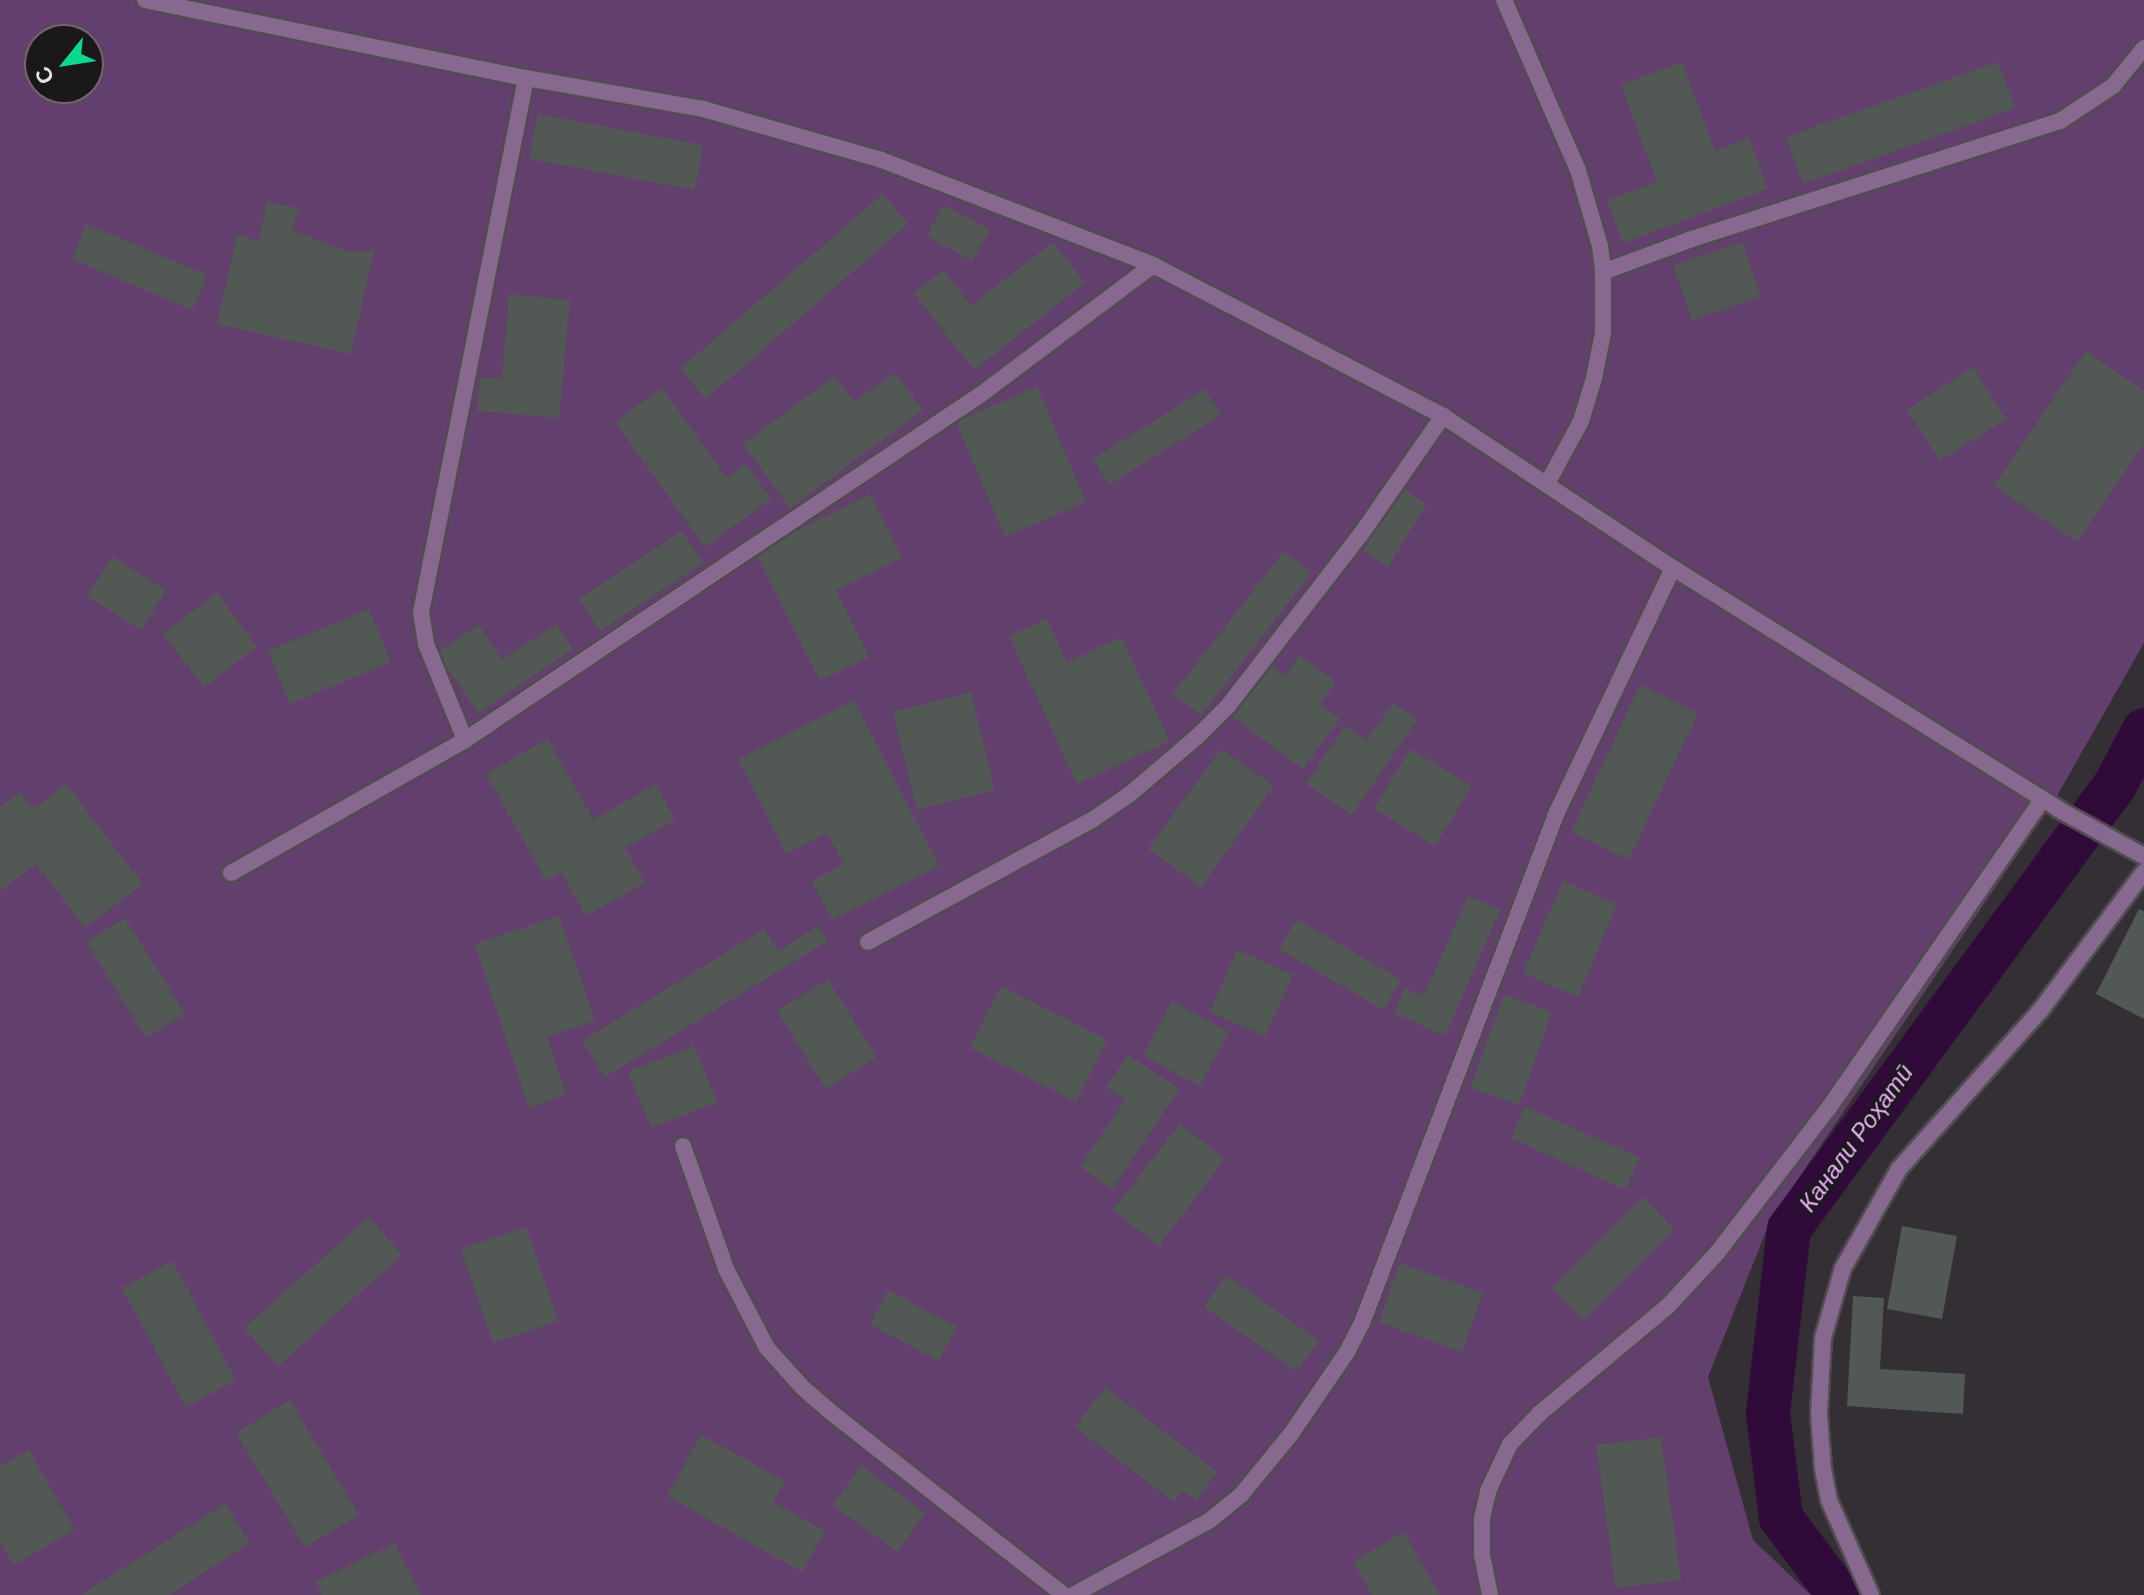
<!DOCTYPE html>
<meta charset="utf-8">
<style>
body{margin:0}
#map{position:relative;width:2144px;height:1595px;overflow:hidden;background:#342f35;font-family:Arial,sans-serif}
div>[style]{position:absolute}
.green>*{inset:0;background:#623f6c}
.canal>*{height:44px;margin:-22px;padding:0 22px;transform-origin:22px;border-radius:22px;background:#300b3a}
.building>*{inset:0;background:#525955}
.roads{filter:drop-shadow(2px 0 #504c51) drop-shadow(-2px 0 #504c51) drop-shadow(0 2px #504c51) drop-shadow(0 -2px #504c51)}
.service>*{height:16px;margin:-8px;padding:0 8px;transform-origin:8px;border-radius:8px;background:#876990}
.minor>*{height:16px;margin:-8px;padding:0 8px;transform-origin:8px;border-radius:8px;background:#876990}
span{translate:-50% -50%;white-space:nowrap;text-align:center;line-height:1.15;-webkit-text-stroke:6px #1a181b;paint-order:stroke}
.water-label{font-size:24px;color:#ecb0fc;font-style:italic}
.north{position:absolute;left:24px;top:24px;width:80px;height:80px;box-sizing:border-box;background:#1a181b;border:2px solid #6b696c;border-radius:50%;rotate:240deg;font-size:22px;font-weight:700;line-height:32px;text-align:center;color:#e5e2e6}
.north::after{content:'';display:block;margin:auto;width:28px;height:36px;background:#0bd98b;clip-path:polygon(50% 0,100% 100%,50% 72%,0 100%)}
</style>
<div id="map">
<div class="green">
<i style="clip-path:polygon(evenodd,0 0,2144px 0,2144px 643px,2057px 796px,1771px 1219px,1708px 1377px,1753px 1540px,1811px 1595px,0 1595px,0 0,40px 40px,88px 40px,88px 88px,40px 88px,40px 40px)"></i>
</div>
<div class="canal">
<i style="left:1839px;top:1595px;width:96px;rotate:-127deg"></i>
<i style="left:1781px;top:1518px;width:106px;rotate:-97.1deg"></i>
<i style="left:1768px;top:1413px;width:185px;rotate:-83.5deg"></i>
<i style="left:1789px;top:1229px;width:551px;rotate:-53.71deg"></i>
<i style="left:2115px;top:785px;width:62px;rotate:-62.2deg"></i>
</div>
<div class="building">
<i style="clip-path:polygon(1682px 62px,1715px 151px,1749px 138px,1768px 189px,1623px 243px,1607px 200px,1657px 182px,1621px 85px)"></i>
<i style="clip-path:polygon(1998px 62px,2015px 108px,1803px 184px,1786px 137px)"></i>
<i style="clip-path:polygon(538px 114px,703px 145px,695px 190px,529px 159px)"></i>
<i style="clip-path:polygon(883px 194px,908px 224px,706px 399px,680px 369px)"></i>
<i style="clip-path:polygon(267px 202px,298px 208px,292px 231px,350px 252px,374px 250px,351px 354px,217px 324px,237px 235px,259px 241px)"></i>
<i style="clip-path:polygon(944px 205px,990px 230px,972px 261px,927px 236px)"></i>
<i style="clip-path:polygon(86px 224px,207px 275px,192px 310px,72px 259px)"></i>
<i style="clip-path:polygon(1053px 242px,1085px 283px,974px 370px,914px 293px,944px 270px,971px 306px)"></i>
<i style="clip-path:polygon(1742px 242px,1761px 297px,1692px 320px,1673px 265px)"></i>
<i style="clip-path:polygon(509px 294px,570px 300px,559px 418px,477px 411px,481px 377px,502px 379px)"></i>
<i style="clip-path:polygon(2086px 351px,2144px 391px,2144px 443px,2077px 542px,1994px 486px)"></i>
<i style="clip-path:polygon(1973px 367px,2006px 419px,1940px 461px,1907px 410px)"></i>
<i style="clip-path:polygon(895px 373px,923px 410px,790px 508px,743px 444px,835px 376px,854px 402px)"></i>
<i style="clip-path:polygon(1037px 387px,1086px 502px,1005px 537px,956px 422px)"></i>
<i style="clip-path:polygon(662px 388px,727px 478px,746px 464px,771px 499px,705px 547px,615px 422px)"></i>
<i style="clip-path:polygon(1205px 389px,1221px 415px,1109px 485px,1093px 459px)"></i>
<i style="clip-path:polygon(1401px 488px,1427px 504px,1388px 567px,1363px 551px)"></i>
<i style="clip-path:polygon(870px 494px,902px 558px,836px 591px,869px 657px,820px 681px,755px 552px)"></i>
<i style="clip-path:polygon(682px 531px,703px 563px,600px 631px,579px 599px)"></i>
<i style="clip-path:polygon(1284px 551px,1312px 572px,1201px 715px,1173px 694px)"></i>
<i style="clip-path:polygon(113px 556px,166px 591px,141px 630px,87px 596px)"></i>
<i style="clip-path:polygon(217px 593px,257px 647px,204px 687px,163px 634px)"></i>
<i style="clip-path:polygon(369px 609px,391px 662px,290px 704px,268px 651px)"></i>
<i style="clip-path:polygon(1047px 619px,1067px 662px,1121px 637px,1170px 741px,1077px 784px,1009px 636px)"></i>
<i style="clip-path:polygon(556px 624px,573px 649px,478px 713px,437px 652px,479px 625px,502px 660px)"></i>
<i style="clip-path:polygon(1300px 655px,1336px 682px,1320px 704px,1340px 719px,1303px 769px,1233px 717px,1271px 665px,1285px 676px)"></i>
<i style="clip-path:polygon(1640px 685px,1698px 713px,1629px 859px,1571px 832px)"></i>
<i style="clip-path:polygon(971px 692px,995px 790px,917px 810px,893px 712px)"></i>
<i style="clip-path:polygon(854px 700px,939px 866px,832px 920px,812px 881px,844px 864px,827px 833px,786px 854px,738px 759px)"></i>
<i style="clip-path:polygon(1393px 703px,1417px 720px,1352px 815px,1306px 784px,1345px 726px,1367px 740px)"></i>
<i style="clip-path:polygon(548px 739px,593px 820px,656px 784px,675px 820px,625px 848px,645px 883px,586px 916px,561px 872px,546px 881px,486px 774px)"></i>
<i style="clip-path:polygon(1221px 749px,1274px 786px,1201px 887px,1148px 849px)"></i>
<i style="clip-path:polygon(1410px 749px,1472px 786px,1435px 846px,1374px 809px)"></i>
<i style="clip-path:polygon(66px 784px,143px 884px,85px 928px,36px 864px,0 891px,0 807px,20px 792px,34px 809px)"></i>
<i style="clip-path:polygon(1563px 881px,1617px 904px,1578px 997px,1523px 973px)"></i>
<i style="clip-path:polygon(1468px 896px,1500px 910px,1445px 1036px,1394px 1013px,1405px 988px,1424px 996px)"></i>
<i style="clip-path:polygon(2139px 909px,2144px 911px,2144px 1019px,2096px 994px)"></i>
<i style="clip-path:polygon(559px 916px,595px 1020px,547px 1037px,566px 1095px,529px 1108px,475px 944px)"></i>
<i style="clip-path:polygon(125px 918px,185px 1014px,146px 1038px,86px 942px)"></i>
<i style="clip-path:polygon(1297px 919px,1401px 980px,1383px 1010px,1279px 949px)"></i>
<i style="clip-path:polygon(818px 926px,828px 941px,605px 1077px,582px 1041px,764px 929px,778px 951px)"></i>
<i style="clip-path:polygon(1237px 950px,1293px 975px,1265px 1036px,1210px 1012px)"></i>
<i style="clip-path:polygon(828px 979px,876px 1057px,826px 1089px,777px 1011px)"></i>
<i style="clip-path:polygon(1001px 986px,1107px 1040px,1076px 1102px,970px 1048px)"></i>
<i style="clip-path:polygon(1504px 995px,1552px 1012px,1519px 1105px,1470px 1088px)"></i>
<i style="clip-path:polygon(1172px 1001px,1229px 1032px,1200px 1086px,1143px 1056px)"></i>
<i style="clip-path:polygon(694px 1046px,717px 1102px,651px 1128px,628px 1072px)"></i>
<i style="clip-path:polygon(1128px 1055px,1179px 1089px,1112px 1189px,1080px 1167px,1125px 1100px,1106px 1087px)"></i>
<i style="clip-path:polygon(1525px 1106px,1640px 1158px,1625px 1190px,1511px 1138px)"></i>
<i style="clip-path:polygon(1180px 1124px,1225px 1159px,1159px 1246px,1113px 1210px)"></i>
<i style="clip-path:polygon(1643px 1197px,1674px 1229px,1583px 1320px,1552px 1288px)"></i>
<i style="clip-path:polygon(369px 1217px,402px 1255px,278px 1366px,244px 1328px)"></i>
<i style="clip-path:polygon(1902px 1226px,1957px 1236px,1942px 1319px,1887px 1309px)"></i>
<i style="clip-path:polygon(526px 1227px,558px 1321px,493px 1343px,461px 1249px)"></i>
<i style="clip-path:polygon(172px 1261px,236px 1380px,186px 1407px,122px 1288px)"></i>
<i style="clip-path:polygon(1400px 1263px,1483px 1293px,1462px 1352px,1379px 1322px)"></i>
<i style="clip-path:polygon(1226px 1275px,1319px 1341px,1296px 1371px,1204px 1307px)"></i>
<i style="clip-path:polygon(888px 1290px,957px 1327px,939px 1361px,870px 1324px)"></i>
<i style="clip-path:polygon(1853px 1296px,1884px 1298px,1880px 1369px,1965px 1374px,1963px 1414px,1847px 1406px)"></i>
<i style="clip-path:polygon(1105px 1387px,1217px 1472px,1196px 1501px,1183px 1491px,1174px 1502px,1075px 1427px)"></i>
<i style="clip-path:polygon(290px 1400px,359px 1515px,305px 1547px,236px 1433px)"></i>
<i style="clip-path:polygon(701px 1435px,785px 1481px,773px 1502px,825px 1531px,802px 1572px,667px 1496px)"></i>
<i style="clip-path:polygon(1661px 1437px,1681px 1580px,1616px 1588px,1596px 1445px)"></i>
<i style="clip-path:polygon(29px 1450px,75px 1530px,13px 1565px,0 1541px,0 1466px)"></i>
<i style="clip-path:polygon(861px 1466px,925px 1513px,897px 1552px,833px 1505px)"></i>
<i style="clip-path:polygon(225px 1504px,250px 1543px,169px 1595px,81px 1595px)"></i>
<i style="clip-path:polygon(1404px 1532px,1440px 1595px,1372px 1595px,1353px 1561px)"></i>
<i style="clip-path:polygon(394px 1543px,421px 1595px,322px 1595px,315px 1582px)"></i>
</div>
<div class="roads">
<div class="service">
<i style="left:526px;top:78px;width:544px;rotate:101.12deg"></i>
<i style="left:421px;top:612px;width:32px;rotate:81deg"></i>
<i style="left:426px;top:644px;width:104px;rotate:67.9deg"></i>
<i style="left:465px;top:740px;width:620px;rotate:-33.82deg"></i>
<i style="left:980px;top:395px;width:216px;rotate:-36.9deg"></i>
<i style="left:1603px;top:272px;width:92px;rotate:-20.4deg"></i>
<i style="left:1689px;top:240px;width:390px;rotate:-17.8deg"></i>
<i style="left:2060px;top:121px;width:64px;rotate:-33.4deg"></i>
<i style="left:2113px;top:86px;width:49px;rotate:-50.8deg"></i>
<i style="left:231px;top:873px;width:269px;rotate:-29.6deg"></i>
<i style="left:868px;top:942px;width:255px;rotate:-28.6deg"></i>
<i style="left:1092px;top:820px;width:46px;rotate:-34.4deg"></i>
<i style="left:1130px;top:794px;width:88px;rotate:-40.4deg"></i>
<i style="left:1197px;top:737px;width:44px;rotate:-45deg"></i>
<i style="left:1228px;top:706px;width:217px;rotate:-52.3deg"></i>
<i style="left:1361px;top:534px;width:144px;rotate:-55.2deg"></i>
<i style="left:683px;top:1146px;width:130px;rotate:70.7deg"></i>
<i style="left:726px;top:1269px;width:89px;rotate:62.6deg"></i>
<i style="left:767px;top:1348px;width:54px;rotate:48deg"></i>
<i style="left:803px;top:1388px;width:33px;rotate:41deg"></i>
<i style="left:828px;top:1410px;width:300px;rotate:38.1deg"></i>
<i style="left:1073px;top:1595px;width:155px;rotate:-28.6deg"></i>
<i style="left:1209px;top:1521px;width:41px;rotate:-39.1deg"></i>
<i style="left:1241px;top:1495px;width:79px;rotate:-50.7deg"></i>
<i style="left:1291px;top:1434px;width:99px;rotate:-55.7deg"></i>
<i style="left:1347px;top:1352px;width:33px;rotate:-63deg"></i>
<i style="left:1362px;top:1323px;width:547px;rotate:-69.11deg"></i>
<i style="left:1557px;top:812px;width:270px;rotate:-64.6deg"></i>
<i style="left:1490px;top:1595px;width:41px;rotate:-101.3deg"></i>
<i style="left:1482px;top:1555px;width:37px;rotate:-90deg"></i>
<i style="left:1482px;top:1518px;width:28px;rotate:-77deg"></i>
<i style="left:1488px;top:1491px;width:52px;rotate:-64.9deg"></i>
<i style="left:1510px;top:1444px;width:43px;rotate:-45.9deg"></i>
<i style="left:1540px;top:1413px;width:167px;rotate:-39.9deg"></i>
<i style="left:1668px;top:1306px;width:72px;rotate:-47.2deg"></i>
<i style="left:1717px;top:1253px;width:182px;rotate:-52.4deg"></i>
<i style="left:1828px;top:1109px;width:377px;rotate:-55.3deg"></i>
</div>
<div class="minor">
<i style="left:145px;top:0;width:389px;rotate:11.6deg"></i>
<i style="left:526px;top:78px;width:180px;rotate:9.9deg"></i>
<i style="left:703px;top:109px;width:183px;rotate:15.9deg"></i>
<i style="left:879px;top:159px;width:294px;rotate:21.1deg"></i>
<i style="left:1153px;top:265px;width:327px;rotate:27.5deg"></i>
<i style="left:1443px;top:416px;width:276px;rotate:33.5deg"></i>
<i style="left:1673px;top:568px;width:454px;rotate:32deg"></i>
<i style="left:2058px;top:809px;width:98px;rotate:28.7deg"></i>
<i style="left:1504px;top:0;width:185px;rotate:66.5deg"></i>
<i style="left:1578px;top:170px;width:79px;rotate:73.9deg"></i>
<i style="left:1600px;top:246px;width:26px;rotate:83deg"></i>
<i style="left:1603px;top:272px;width:61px;rotate:90deg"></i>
<i style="left:1603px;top:333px;width:46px;rotate:101.3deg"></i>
<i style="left:1594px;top:378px;width:45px;rotate:106.8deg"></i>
<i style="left:1581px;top:421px;width:69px;rotate:118.4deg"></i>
<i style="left:1871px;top:1595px;width:104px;rotate:-113.9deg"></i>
<i style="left:1829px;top:1500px;width:32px;rotate:-101deg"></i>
<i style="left:1823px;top:1469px;width:55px;rotate:-94.2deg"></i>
<i style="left:1819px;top:1414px;width:76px;rotate:-87deg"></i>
<i style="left:1823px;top:1338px;width:73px;rotate:-74.1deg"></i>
<i style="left:1843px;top:1268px;width:114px;rotate:-60.5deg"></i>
<i style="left:1899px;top:1169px;width:212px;rotate:-48.3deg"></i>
<i style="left:2040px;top:1011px;width:174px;rotate:-53.2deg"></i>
</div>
</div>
<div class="water-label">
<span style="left:1856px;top:1138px;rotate:-54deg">Канали Роҳатӣ</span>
</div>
<div class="north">С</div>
</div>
